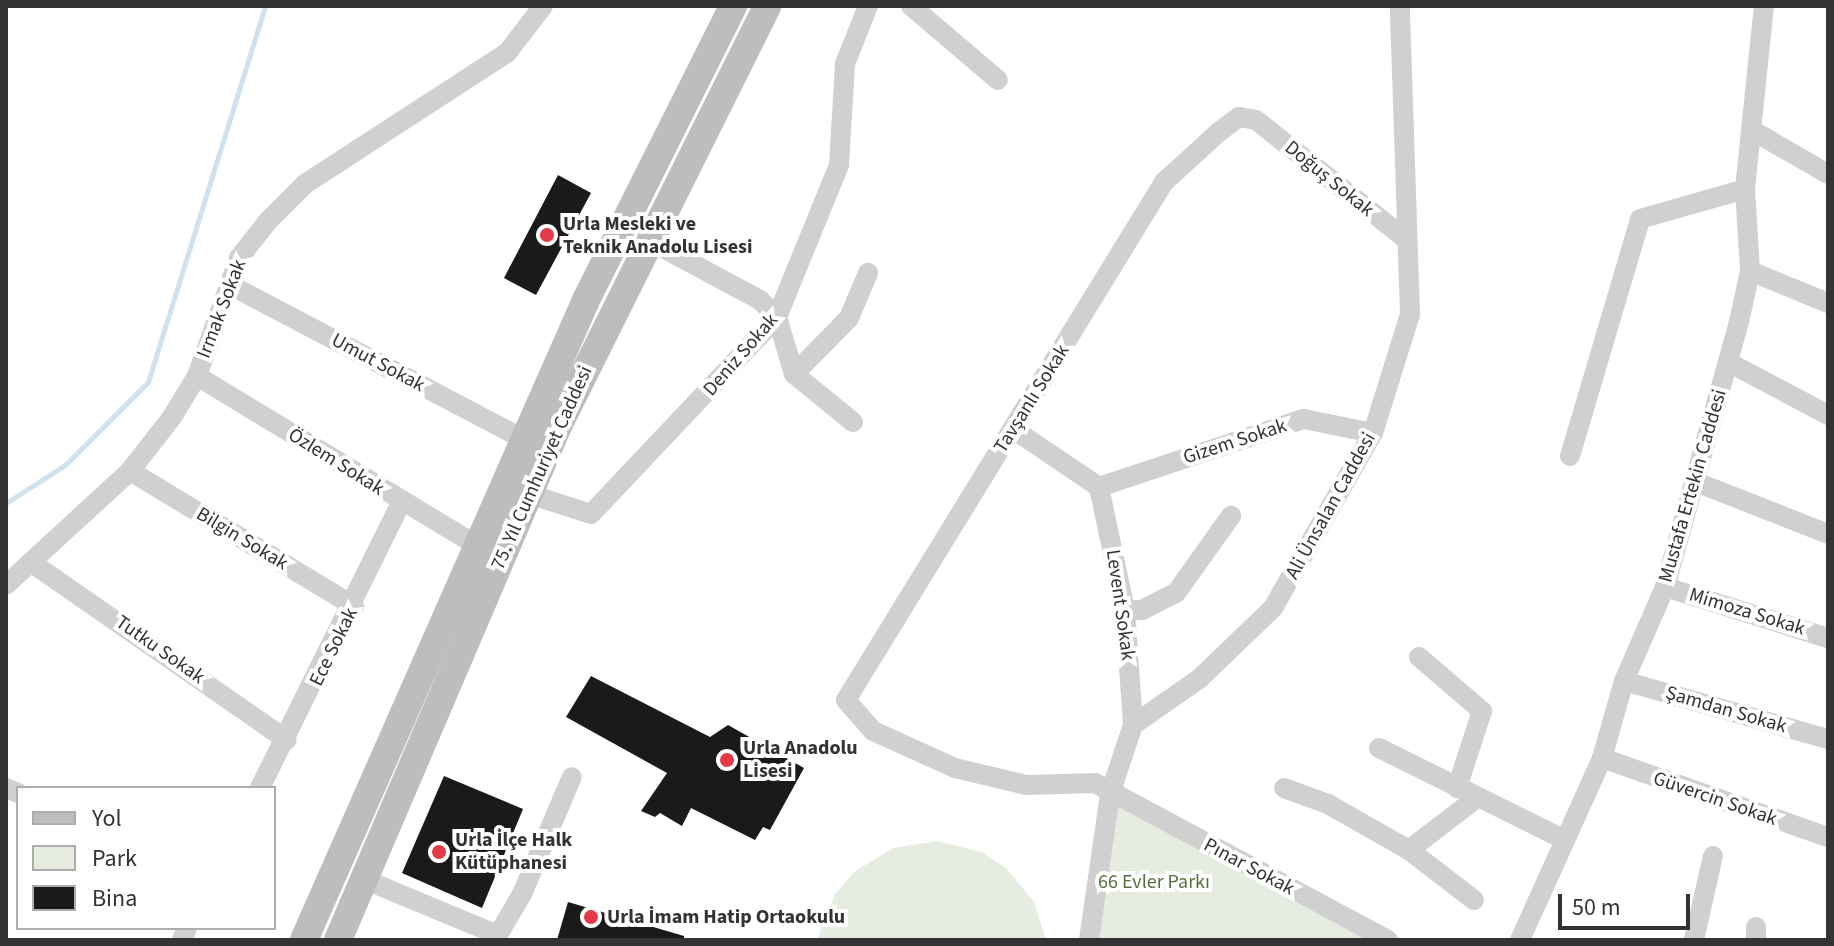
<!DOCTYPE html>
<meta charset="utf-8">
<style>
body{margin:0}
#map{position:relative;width:1834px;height:946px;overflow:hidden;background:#fff;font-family:"Source Sans 3",sans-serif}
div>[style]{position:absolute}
.green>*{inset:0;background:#e6ecdf}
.stream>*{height:5px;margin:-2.5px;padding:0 2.5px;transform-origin:2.5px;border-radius:2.5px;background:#cfe2ee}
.building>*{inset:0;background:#1a1a1a}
.street>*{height:20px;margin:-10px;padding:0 10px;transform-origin:10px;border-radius:10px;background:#d0d0d0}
.secondary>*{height:28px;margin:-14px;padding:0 14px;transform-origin:14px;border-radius:14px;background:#bdbdbd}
.dots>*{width:22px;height:22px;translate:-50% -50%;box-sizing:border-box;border:4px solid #fff;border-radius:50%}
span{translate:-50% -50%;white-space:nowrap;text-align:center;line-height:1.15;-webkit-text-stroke:8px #fff;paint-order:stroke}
.street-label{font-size:20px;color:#333}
.poi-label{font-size:20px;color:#333;font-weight:700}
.left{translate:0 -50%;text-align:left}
.park-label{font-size:20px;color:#56703f}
.frame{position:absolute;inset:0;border:8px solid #333;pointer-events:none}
.legend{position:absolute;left:16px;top:786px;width:260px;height:144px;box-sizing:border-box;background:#fff;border:2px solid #adadad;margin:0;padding:10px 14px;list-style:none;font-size:24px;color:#333}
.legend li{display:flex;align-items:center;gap:16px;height:40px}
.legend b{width:40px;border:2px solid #adadad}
.scale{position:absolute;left:1558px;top:894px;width:132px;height:36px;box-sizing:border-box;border:4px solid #333;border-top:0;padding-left:10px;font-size:24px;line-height:28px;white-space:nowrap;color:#333;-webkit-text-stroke:6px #fff;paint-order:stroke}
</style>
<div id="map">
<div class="green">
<i style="clip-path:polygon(1110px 794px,1388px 940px,1089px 940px)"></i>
<i style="clip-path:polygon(937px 841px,981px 852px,1006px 868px,1034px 902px,1046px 940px,817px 940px,835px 894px,854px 872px,893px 848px)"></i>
</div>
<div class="stream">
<i style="left:6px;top:503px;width:70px;rotate:-32.8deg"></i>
<i style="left:65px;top:465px;width:117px;rotate:-45deg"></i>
<i style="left:148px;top:382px;width:394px;rotate:-72.7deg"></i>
</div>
<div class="building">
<i style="clip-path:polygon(558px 175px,591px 193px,536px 295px,504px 278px)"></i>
<i style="clip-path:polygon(591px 676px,710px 737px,728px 725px,804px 768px,770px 830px,763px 827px,755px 840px,691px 808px,682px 826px,660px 813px,655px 817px,641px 811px,667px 773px,566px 717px)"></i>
<i style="clip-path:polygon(444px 776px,523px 809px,482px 908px,402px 873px)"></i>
<i style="clip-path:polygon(568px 902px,684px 936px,684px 940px,557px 940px)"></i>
</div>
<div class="street">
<i style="left:911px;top:6px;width:114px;rotate:40.4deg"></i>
<i style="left:1755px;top:132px;width:84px;rotate:29.9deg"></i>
<i style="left:650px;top:241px;width:125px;rotate:28.2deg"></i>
<i style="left:760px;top:300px;width:24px;rotate:45deg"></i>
<i style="left:777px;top:317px;width:59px;rotate:73.4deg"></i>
<i style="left:794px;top:374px;width:76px;rotate:39.1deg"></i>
<i style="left:1750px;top:271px;width:84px;rotate:22.3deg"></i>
<i style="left:230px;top:285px;width:333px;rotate:27.7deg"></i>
<i style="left:1728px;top:362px;width:113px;rotate:27.9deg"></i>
<i style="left:794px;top:374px;width:78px;rotate:-45.5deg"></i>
<i style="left:849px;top:318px;width:49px;rotate:-67.1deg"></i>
<i style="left:197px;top:376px;width:328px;rotate:31.2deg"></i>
<i style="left:1013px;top:429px;width:104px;rotate:34deg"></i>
<i style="left:1570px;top:456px;width:247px;rotate:-73.5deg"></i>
<i style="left:1640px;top:219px;width:109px;rotate:-15.9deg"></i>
<i style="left:130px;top:471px;width:262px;rotate:31.1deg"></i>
<i style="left:1696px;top:482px;width:142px;rotate:21.5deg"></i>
<i style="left:1099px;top:487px;width:216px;rotate:-18.4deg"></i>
<i style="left:1304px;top:419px;width:70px;rotate:11.5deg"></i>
<i style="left:1099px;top:487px;width:126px;rotate:78.1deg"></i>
<i style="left:1125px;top:610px;width:115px;rotate:86deg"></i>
<i style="left:529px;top:494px;width:65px;rotate:17.9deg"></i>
<i style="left:591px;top:514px;width:271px;rotate:-46.6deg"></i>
<i style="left:777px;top:317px;width:164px;rotate:-67.8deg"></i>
<i style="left:839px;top:165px;width:101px;rotate:-86.6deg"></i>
<i style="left:845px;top:64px;width:62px;rotate:-68.4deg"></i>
<i style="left:32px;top:563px;width:310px;rotate:34.8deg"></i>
<i style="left:6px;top:585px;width:168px;rotate:-42.6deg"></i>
<i style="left:130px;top:471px;width:68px;rotate:-52.1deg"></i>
<i style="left:172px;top:417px;width:48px;rotate:-58.6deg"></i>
<i style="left:197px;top:376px;width:125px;rotate:-70.4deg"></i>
<i style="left:239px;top:258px;width:47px;rotate:-51.9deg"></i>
<i style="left:268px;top:221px;width:52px;rotate:-45deg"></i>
<i style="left:305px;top:184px;width:241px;rotate:-33deg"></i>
<i style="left:507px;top:53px;width:59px;rotate:-52.5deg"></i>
<i style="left:1665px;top:587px;width:171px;rotate:17.4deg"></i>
<i style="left:1125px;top:610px;width:17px"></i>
<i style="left:1142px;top:610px;width:38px;rotate:-27deg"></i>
<i style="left:1176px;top:593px;width:95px;rotate:-54.5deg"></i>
<i style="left:1419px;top:657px;width:83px;rotate:40.6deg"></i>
<i style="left:1482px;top:711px;width:81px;rotate:108deg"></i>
<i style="left:1624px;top:681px;width:212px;rotate:15.9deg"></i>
<i style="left:1379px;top:748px;width:203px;rotate:26.3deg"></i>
<i style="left:1602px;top:758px;width:239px;rotate:19.3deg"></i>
<i style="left:6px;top:788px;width:13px;rotate:23deg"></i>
<i style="left:260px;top:788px;width:318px;rotate:-63.7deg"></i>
<i style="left:1284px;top:788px;width:47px;rotate:20deg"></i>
<i style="left:1328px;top:804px;width:93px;rotate:29.6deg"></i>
<i style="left:1409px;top:850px;width:82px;rotate:-37.6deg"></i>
<i style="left:1409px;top:850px;width:82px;rotate:37.6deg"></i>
<i style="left:361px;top:878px;width:148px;rotate:22.6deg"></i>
<i style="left:182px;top:940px;width:13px;rotate:-67deg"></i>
<i style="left:495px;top:940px;width:53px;rotate:-59.6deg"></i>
<i style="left:522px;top:894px;width:127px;rotate:-66.9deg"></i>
<i style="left:1089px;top:940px;width:148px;rotate:-81.8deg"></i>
<i style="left:1110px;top:794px;width:73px;rotate:-71.6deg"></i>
<i style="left:1133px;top:725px;width:80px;rotate:-34.9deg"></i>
<i style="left:1199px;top:679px;width:103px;rotate:-43.8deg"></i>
<i style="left:1273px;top:608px;width:202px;rotate:-60.3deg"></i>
<i style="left:1373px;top:433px;width:125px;rotate:-72.7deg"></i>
<i style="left:1410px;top:314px;width:308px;rotate:-91.9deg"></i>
<i style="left:1388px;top:940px;width:332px;rotate:-151.8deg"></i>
<i style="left:1095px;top:783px;width:69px;rotate:178.3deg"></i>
<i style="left:1026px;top:785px;width:73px;rotate:-166.5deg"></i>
<i style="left:955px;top:768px;width:90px;rotate:-155.7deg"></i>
<i style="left:873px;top:731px;width:41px;rotate:-131.1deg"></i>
<i style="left:846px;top:700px;width:608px;rotate:-58.45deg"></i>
<i style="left:1164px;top:182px;width:74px;rotate:-42.3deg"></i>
<i style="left:1219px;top:132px;width:25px;rotate:-37deg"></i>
<i style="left:1239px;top:117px;width:17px;rotate:10deg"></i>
<i style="left:1256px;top:120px;width:188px;rotate:38.5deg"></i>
<i style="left:1520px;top:940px;width:200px;rotate:-65.7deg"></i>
<i style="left:1602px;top:758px;width:80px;rotate:-74.1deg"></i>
<i style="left:1624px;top:681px;width:103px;rotate:-66.4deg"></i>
<i style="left:1665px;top:587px;width:275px;rotate:-74.4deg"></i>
<i style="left:1739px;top:322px;width:52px;rotate:-77.8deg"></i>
<i style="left:1750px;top:271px;width:82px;rotate:-93.5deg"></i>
<i style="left:1745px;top:189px;width:184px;rotate:-84.1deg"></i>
<i style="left:1694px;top:940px;width:86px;rotate:-77.3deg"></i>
<i style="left:1756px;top:940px;width:13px;rotate:-90deg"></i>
</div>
<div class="secondary">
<i style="left:304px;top:940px;width:699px;rotate:-66.22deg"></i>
<i style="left:586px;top:300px;width:329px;rotate:-63.4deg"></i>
<i style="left:338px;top:940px;width:559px;rotate:-66.83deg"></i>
<i style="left:558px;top:426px;width:469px;rotate:-63.5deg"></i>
</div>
<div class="dots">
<i style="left:547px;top:235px;background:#e63946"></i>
<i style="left:727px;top:760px;background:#e63946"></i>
<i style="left:439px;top:852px;background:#e63946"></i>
<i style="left:591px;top:917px;background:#e63946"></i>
</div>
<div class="street-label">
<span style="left:1329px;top:179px;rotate:39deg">Doğuş Sokak</span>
<span style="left:222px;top:309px;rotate:-69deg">Irmak Sokak</span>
<span style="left:741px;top:355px;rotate:-49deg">Deniz Sokak</span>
<span style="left:378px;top:363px;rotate:28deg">Umut Sokak</span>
<span style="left:1032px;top:399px;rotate:-58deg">Tavşanlı Sokak</span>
<span style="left:1235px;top:442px;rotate:-18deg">Gizem Sokak</span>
<span style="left:336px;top:462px;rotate:32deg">Özlem Sokak</span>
<span style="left:542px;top:468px;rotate:-66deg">75. Yıl Cumhuriyet Caddesi</span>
<span style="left:1693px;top:486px;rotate:-74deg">Mustafa Ertekin Caddesi</span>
<span style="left:1331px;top:506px;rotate:-61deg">Ali Ünsalan Caddesi</span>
<span style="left:242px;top:539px;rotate:31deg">Bilgin Sokak</span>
<span style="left:1120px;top:605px;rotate:82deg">Levent Sokak</span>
<span style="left:1747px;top:612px;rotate:17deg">Mimoza Sokak</span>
<span style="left:334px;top:647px;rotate:-64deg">Ece Sokak</span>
<span style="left:160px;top:650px;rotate:35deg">Tutku Sokak</span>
<span style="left:1726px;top:710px;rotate:16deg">Şamdan Sokak</span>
<span style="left:1715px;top:799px;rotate:19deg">Güvercin Sokak</span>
<span style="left:1249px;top:867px;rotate:28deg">Pınar Sokak</span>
</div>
<div class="poi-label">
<span class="left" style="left:563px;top:236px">Urla Mesleki ve<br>Teknik Anadolu Lisesi</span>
<span class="left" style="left:743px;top:760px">Urla Anadolu<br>Lisesi</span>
<span class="left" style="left:455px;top:852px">Urla İlçe Halk<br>Kütüphanesi</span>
<span class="left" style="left:607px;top:917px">Urla İmam Hatip Ortaokulu</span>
</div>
<div class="park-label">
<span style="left:1154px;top:882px">66 Evler Parkı</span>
</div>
<div class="frame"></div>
<ul class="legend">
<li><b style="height:10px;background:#bdbdbd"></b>Yol</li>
<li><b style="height:22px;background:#e6ecdf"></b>Park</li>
<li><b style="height:22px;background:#1a1a1a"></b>Bina</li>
</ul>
<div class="scale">50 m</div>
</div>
